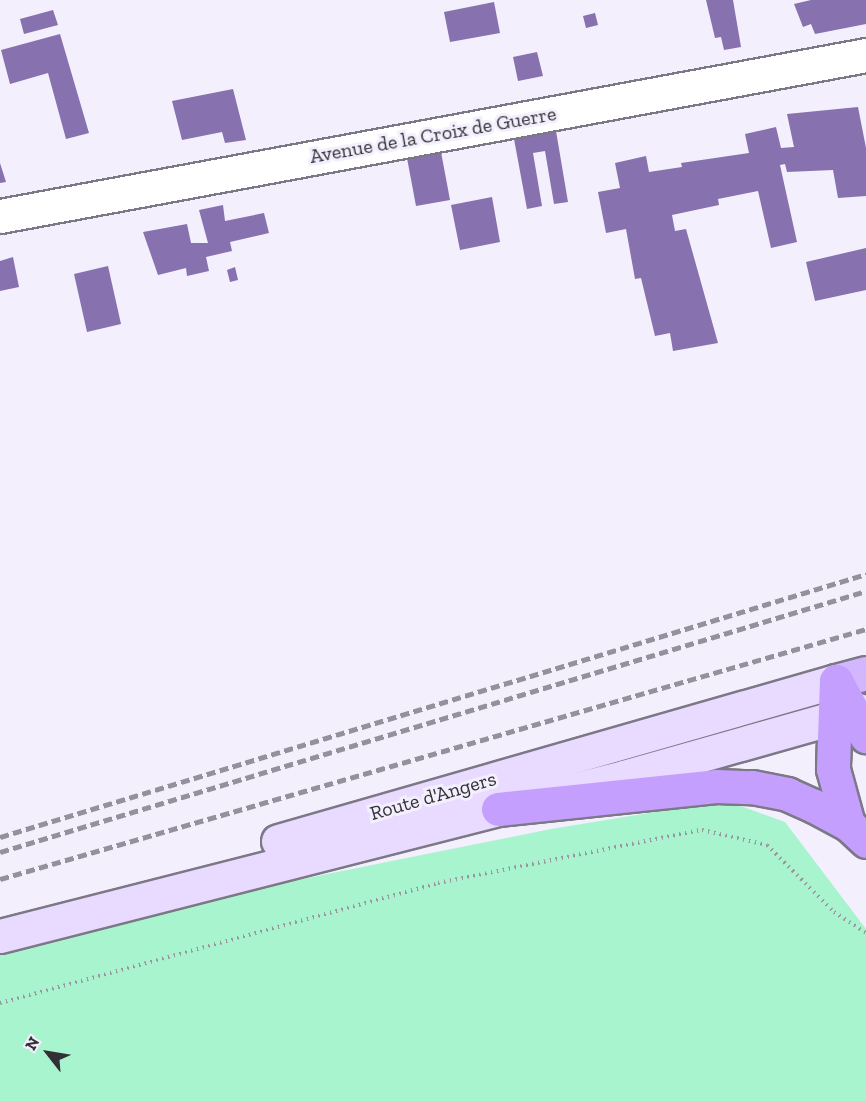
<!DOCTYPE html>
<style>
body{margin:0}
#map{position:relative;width:866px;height:1101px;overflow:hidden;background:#f3effd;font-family:"Zilla Slab",serif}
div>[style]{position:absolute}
.green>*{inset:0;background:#a7f4ce}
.building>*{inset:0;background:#8771ae}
.path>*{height:4px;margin-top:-2px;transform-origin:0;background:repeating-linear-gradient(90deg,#9a97a1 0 1.5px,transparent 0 6px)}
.roads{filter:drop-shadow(2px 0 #7c7885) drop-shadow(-2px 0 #7c7885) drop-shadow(0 2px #7c7885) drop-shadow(0 -2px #7c7885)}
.tertiary>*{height:33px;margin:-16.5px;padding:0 16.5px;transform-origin:16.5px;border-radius:16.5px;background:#fff}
.secondary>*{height:33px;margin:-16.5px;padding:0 16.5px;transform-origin:16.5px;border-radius:16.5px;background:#e9dbff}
.primary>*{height:33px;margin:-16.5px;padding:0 16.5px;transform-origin:16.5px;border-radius:16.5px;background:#d3b7fe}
.trunk>*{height:33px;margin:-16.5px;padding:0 16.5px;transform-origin:16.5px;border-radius:16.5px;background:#c49ffe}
.rail>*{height:4.5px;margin-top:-2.25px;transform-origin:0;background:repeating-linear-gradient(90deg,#94919b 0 9px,transparent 0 13.5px)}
span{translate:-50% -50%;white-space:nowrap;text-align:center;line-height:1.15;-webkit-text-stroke:6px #f3effd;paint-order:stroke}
.street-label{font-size:20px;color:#323036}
.north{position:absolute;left:18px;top:1023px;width:60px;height:60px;-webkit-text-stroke:4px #f3effd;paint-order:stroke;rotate:301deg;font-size:16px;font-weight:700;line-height:24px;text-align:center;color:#323036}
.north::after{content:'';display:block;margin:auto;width:21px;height:27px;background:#323036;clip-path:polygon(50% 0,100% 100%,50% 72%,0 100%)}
</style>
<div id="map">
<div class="green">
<i style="clip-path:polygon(735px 804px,785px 822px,866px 929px,866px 1101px,0 1101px,0 955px,223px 895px,551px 829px,692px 806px)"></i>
</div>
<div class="building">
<i style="clip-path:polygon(706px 0,733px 0,741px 47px,724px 50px,721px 37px,715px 38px)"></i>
<i style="clip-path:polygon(811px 0,866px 0,866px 24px,815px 34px,811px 24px,803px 27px,794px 4px)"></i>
<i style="clip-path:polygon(494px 2px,500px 33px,450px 42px,444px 12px)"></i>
<i style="clip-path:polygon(53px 10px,58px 25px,24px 34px,20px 19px)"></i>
<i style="clip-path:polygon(595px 13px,598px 25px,586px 28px,583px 16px)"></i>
<i style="clip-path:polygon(60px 34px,89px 133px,66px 139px,48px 73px,10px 84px,1px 50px)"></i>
<i style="clip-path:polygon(537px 52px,543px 76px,518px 81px,513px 57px)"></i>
<i style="clip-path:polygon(233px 89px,246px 140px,225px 143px,222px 132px,182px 140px,172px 101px)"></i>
<i style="clip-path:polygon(858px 107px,866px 148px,866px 196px,838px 198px,833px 170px,787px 172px,785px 164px,780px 165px,797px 242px,771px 248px,758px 191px,718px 199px,719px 205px,672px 215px,675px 231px,686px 229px,718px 343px,673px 351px,670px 333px,655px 336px,641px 278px,635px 279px,626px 229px,606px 233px,598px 192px,620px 188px,615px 163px,646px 156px,649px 172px,682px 167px,681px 163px,749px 153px,745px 134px,776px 127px,781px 148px,794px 147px,787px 114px)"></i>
<i style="clip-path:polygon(556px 131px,568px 202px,554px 204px,545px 151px,533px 153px,542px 206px,527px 209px,514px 139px)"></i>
<i style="clip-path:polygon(441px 152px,450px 200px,416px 206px,407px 158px)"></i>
<i style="clip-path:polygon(0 163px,6px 182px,0 183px)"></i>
<i style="clip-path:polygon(492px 197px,500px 242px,460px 250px,451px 205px)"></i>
<i style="clip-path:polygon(223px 205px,225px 221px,264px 213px,269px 233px,230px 242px,232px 251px,206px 257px,209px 271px,187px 276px,186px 268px,158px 275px,143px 232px,187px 224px,191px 243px,208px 243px,199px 210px)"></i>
<i style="clip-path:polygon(866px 248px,866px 290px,815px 301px,806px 262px)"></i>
<i style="clip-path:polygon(13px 257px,19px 287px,0 291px,0 261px)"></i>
<i style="clip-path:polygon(108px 266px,121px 324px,87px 332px,74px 274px)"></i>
<i style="clip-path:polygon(235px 267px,238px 280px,230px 282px,227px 270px)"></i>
</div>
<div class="path">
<i style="left:0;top:1003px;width:454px;rotate:-15.3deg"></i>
<i style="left:438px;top:883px;width:269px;rotate:-11.4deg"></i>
<i style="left:702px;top:830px;width:67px;rotate:13deg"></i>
<i style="left:767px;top:845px;width:95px;rotate:45deg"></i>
<i style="left:834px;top:912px;width:38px;rotate:33deg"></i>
</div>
<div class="roads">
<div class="tertiary">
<i style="left:0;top:216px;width:881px;rotate:-10.53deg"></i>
</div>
<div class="secondary">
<i style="left:278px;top:841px;width:580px;rotate:-16deg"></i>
<i style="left:0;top:936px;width:644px;rotate:-14.3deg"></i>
<i style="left:624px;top:777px;width:245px;rotate:-15.8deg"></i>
</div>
<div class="primary">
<i style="left:836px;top:681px;width:31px;rotate:-15deg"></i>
</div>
<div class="trunk">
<i style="left:836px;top:681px;width:88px;rotate:92deg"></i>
<i style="left:833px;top:769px;width:57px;rotate:74.7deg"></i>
<i style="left:836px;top:681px;width:63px;rotate:61.4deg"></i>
<i style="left:498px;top:809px;width:219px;rotate:-6deg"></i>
<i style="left:716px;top:786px;width:36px;rotate:2deg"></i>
<i style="left:752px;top:787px;width:36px;rotate:11deg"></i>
<i style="left:787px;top:794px;width:30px;rotate:24deg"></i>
<i style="left:814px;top:806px;width:38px;rotate:28deg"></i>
<i style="left:848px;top:824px;width:25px;rotate:43deg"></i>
</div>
</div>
<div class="rail">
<i style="left:0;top:837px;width:905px;rotate:-16.89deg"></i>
<i style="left:0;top:852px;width:904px;rotate:-16.77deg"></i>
<i style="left:0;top:879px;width:901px;rotate:-16.1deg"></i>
</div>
<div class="street-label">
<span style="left:433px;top:135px;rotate:-10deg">Avenue de la Croix de Guerre</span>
<span style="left:433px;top:796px;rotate:-16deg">Route d'Angers</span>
</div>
<div class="north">N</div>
</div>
